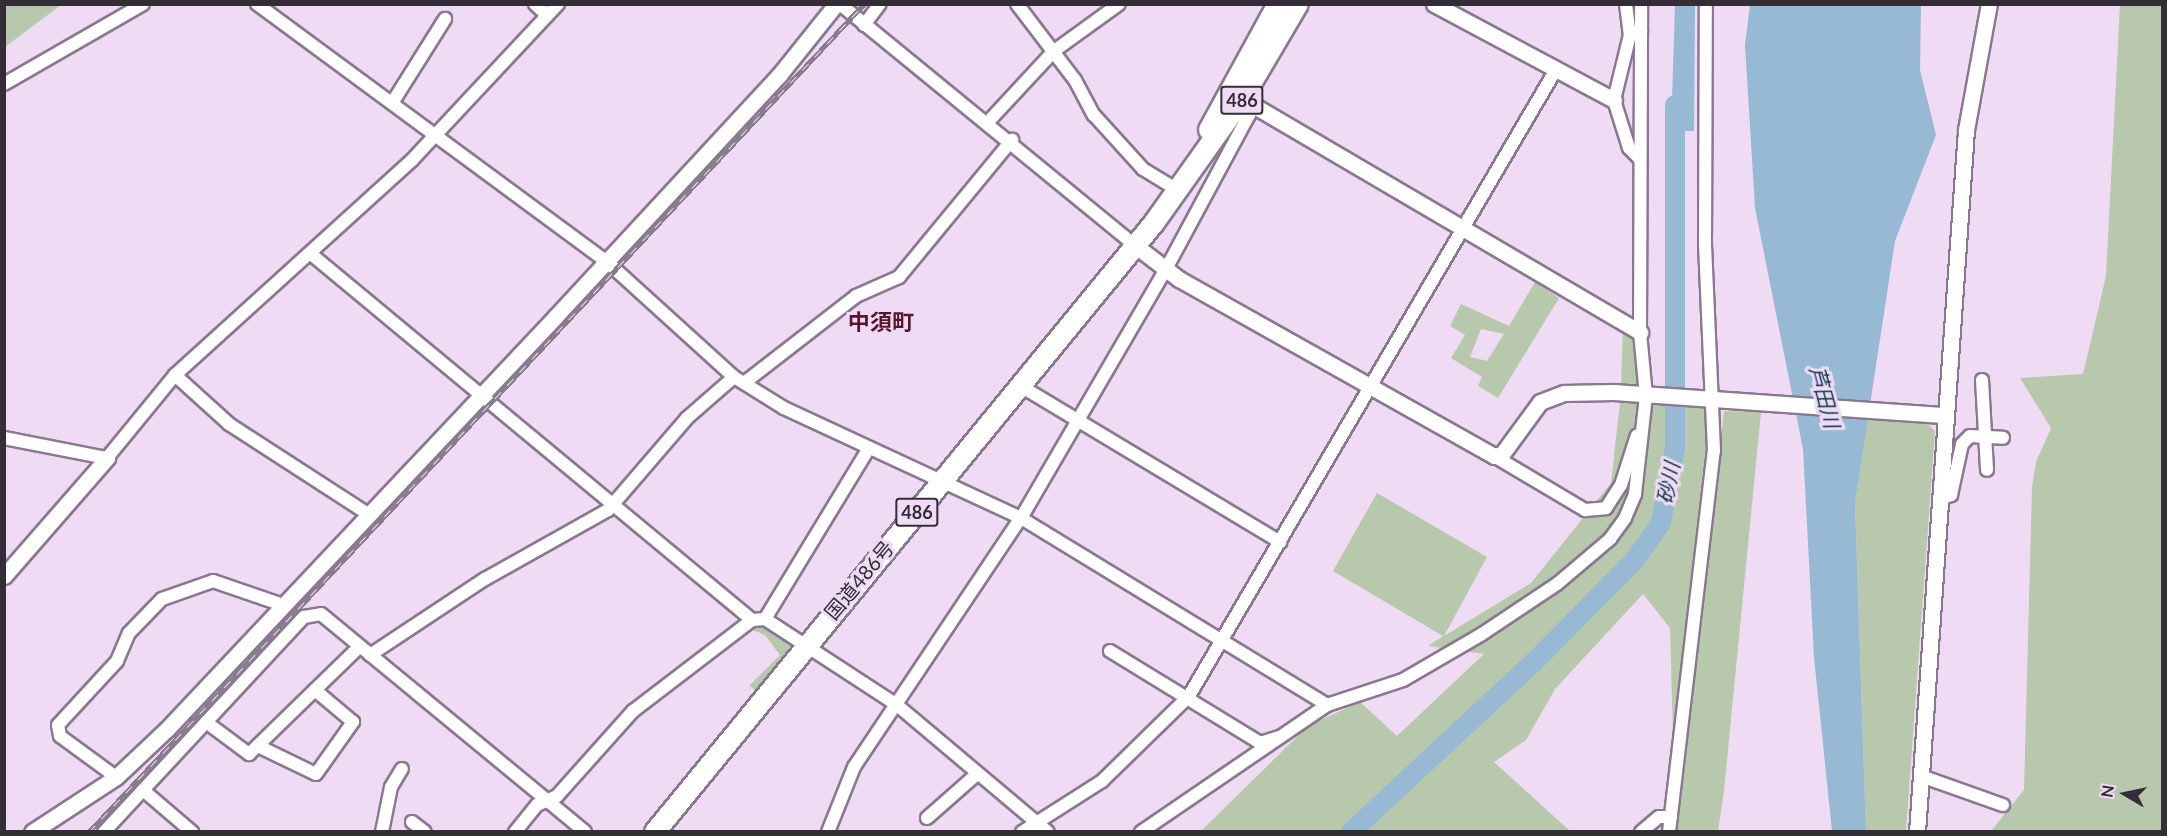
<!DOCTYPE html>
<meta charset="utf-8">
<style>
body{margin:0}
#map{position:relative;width:2167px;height:836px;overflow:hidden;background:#efdbf4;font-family:Lato,"Noto Sans JP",sans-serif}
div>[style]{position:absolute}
.green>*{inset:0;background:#b8c8ac}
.water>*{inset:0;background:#98b9d3}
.river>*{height:20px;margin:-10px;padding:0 10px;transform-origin:10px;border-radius:10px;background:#98b9d3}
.roads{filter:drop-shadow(2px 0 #8a788f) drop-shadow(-2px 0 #8a788f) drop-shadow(0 2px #8a788f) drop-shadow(0 -2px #8a788f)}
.minor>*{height:12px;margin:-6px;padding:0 6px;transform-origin:6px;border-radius:6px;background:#fff}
.tertiary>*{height:15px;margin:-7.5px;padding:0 7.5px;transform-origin:7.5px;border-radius:7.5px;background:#fff}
.trunk>*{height:20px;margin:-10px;padding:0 10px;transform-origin:10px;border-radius:10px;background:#fff}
.rail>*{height:5px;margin-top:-2.5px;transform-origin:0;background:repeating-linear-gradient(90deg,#efdbf4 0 9px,#897c8d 0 18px);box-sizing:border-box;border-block:2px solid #897c8d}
span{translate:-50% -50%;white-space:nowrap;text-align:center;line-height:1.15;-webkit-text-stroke:6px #efdbf4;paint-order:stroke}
.shield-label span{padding:2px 4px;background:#efdbf4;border:2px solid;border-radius:4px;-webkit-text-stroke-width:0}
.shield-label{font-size:18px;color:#342c36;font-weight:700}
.street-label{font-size:20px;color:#342c36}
.water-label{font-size:21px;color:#0c3650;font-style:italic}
.quarter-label{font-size:22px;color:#58152c;font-weight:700}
.frame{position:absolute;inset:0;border:6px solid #342c36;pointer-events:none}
.north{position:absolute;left:2095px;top:764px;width:60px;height:60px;-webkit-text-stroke:4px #efdbf4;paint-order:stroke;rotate:279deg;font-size:16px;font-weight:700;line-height:24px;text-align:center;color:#342c36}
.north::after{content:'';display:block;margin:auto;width:21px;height:27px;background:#342c36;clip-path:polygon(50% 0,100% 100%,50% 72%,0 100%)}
</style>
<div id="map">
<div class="green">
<i style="clip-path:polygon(5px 4px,61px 4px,61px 5px,5px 47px)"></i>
<i style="clip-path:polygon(2120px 5px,2162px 5px,2162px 831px,1991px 831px,2024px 790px,2032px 487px,2036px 462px,2051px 428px,2020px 378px,2083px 374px,2106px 276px)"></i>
<i style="clip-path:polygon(evenodd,1535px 282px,1559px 298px,1498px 398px,1478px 386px,1482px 377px,1451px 358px,1465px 335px,1450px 326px,1461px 304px,1509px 326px,1535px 282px,1481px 329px,1504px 334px,1487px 361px,1470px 357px,1481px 329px)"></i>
<i style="clip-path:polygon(1623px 327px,1637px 343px,1640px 378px,1637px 384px,1621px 386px)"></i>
<i style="clip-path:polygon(1620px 402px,1710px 408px,1673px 735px,1670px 628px,1643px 594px,1555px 689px,1526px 740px,1494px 762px,1570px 831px,1200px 832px,1308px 726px,1360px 702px,1397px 736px,1484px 654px,1428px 646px,1443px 636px,1333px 571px,1377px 493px,1487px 557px,1444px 636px,1531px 583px,1611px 483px)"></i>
<i style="clip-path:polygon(1724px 411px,1761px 412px,1724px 791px,1718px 831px,1675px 832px)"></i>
<i style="clip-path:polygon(1867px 420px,1928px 424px,1935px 431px,1906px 831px,1866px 832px,1855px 503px)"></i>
<i style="clip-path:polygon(752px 625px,771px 629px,792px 644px,756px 690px,749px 686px,780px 655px,765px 635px,748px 628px)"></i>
</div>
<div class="water">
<i style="clip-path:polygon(1675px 5px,1695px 5px,1694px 131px,1671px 131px)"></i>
<i style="clip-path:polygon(1750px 5px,1921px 5px,1920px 70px,1936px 135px,1895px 241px,1855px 503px,1866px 831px,1832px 831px,1814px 657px,1803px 449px,1755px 208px,1745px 45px)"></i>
</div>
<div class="river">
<i style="left:1351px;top:832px;width:248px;rotate:-42.9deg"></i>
<i style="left:1533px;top:663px;width:144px;rotate:-45.3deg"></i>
<i style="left:1634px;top:561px;width:47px;rotate:-54.6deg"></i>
<i style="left:1661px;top:523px;width:76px;rotate:-79.4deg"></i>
<i style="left:1675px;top:448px;width:343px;rotate:-90deg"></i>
</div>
<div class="roads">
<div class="minor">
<i style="left:257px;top:4px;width:433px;rotate:36.4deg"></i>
<i style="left:606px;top:261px;width:173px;rotate:42.2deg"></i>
<i style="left:734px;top:377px;width:59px;rotate:31.8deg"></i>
<i style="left:784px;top:408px;width:261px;rotate:24.9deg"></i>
<i style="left:1021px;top:518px;width:359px;rotate:31.4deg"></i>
<i style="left:535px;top:4px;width:16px;rotate:43deg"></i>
<i style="left:840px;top:4px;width:382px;rotate:39.3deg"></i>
<i style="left:1017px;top:4px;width:96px;rotate:52.7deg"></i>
<i style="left:1075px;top:80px;width:40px;rotate:62deg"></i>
<i style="left:1094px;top:115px;width:73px;rotate:47.8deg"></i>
<i style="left:1143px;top:169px;width:42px;rotate:31.4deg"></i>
<i style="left:1626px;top:4px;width:31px;rotate:83deg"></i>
<i style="left:864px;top:25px;width:26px;rotate:-53deg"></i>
<i style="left:4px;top:84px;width:160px;rotate:-29.9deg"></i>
<i style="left:394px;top:100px;width:96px;rotate:-57.8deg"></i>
<i style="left:988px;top:122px;width:97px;rotate:-47.1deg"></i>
<i style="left:1054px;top:51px;width:80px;rotate:-35.9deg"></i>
<i style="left:1639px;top:158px;width:14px;rotate:-135deg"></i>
<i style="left:1629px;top:148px;width:50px;rotate:-107.4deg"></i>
<i style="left:1614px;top:100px;width:67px;rotate:-76.2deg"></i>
<i style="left:1630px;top:35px;width:12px;rotate:-20deg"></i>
<i style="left:311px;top:254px;width:573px;rotate:39.69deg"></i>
<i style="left:752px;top:620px;width:13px;rotate:-4deg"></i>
<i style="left:765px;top:619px;width:158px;rotate:33.1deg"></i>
<i style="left:897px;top:705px;width:197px;rotate:40.1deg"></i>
<i style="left:175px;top:375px;width:73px;rotate:42.2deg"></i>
<i style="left:229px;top:424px;width:166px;rotate:32.9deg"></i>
<i style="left:1982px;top:380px;width:90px;rotate:86.8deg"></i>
<i style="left:744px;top:383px;width:142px;rotate:-37.8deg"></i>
<i style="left:856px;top:296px;width:47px;rotate:-23.8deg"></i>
<i style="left:899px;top:277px;width:178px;rotate:-50.5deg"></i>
<i style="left:1019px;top:385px;width:305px;rotate:31deg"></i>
<i style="left:4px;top:438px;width:105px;rotate:11deg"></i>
<i style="left:107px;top:458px;width:107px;rotate:-50.7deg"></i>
<i style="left:175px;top:375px;width:320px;rotate:-42.2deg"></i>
<i style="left:412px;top:160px;width:214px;rotate:-46.9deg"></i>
<i style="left:1494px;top:456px;width:106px;rotate:30.7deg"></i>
<i style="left:1585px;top:510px;width:21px;rotate:-5deg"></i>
<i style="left:1606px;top:508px;width:27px;rotate:-57deg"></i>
<i style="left:1621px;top:485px;width:52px;rotate:-72.3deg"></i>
<i style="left:1940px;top:499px;width:12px;rotate:-20deg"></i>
<i style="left:1951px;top:495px;width:52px;rotate:-77.8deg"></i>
<i style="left:1962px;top:444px;width:11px;rotate:-45deg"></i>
<i style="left:1970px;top:436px;width:33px;rotate:3deg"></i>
<i style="left:765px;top:619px;width:200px;rotate:-58.7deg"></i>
<i style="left:1110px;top:651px;width:176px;rotate:31.5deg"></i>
<i style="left:1260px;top:743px;width:21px;rotate:-17deg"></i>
<i style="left:370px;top:655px;width:138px;rotate:-33.5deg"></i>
<i style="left:485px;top:579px;width:141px;rotate:-29.3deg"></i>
<i style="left:608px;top:510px;width:121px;rotate:-49.3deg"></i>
<i style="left:687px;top:418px;width:62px;rotate:-41.1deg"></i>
<i style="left:206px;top:722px;width:54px;rotate:36.7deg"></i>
<i style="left:249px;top:754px;width:153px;rotate:-44.2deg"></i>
<i style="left:258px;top:746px;width:64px;rotate:25.8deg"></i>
<i style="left:316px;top:774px;width:64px;rotate:-54.6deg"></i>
<i style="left:353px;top:722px;width:50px;rotate:-139.9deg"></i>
<i style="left:1921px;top:776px;width:87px;rotate:19.5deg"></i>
<i style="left:116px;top:777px;width:69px;rotate:-143.8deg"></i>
<i style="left:60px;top:736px;width:11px;rotate:-100deg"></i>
<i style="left:58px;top:725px;width:87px;rotate:-47.3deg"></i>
<i style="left:117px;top:661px;width:30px;rotate:-67deg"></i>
<i style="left:129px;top:633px;width:47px;rotate:-45.9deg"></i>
<i style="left:162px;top:599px;width:54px;rotate:-19.4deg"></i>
<i style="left:213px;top:581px;width:74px;rotate:18.9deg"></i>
<i style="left:143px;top:790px;width:65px;rotate:40.6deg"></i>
<i style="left:927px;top:818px;width:65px;rotate:-41.3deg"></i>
<i style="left:412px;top:822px;width:16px;rotate:38deg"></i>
<i style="left:104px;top:832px;width:294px;rotate:-47.1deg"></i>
<i style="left:304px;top:617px;width:17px;rotate:-10deg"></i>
<i style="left:321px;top:614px;width:342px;rotate:39.5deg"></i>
<i style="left:382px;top:832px;width:46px;rotate:-78.7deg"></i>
<i style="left:391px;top:787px;width:21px;rotate:-59deg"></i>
<i style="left:515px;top:832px;width:35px;rotate:-51deg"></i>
<i style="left:537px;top:805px;width:22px;rotate:-24deg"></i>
<i style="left:557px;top:796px;width:114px;rotate:-48.2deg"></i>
<i style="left:633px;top:711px;width:150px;rotate:-37.4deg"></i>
<i style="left:828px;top:832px;width:70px;rotate:-68.2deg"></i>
<i style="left:854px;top:767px;width:300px;rotate:-56.2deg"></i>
<i style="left:1021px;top:518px;width:288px;rotate:-59.8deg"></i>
<i style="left:1166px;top:269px;width:175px;rotate:-61.7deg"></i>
<i style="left:1249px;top:115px;width:17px;rotate:-114deg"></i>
<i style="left:1022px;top:832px;width:95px;rotate:-32.5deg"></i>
<i style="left:1102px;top:781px;width:122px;rotate:-44.3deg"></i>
<i style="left:1189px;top:696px;width:722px;rotate:-59.64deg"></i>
<i style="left:1141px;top:832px;width:225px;rotate:-34.3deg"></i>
<i style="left:1327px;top:705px;width:80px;rotate:-18.2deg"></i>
<i style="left:1403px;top:680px;width:91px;rotate:-30.2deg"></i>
<i style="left:1482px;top:634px;width:90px;rotate:-33.7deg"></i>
<i style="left:1557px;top:584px;width:70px;rotate:-40.3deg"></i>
<i style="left:1610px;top:539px;width:26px;rotate:-54deg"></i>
<i style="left:1625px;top:518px;width:26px;rotate:-67deg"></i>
<i style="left:1635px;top:494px;width:99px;rotate:-83.6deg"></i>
<i style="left:1646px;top:396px;width:64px;rotate:-95.4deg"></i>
<i style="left:1640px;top:332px;width:328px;rotate:-89.8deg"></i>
<i style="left:1641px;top:832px;width:23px;rotate:-40deg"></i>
<i style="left:1659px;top:817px;width:12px"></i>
<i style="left:1669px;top:832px;width:384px;rotate:-83.3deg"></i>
<i style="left:1714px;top:451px;width:206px;rotate:-92.5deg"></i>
<i style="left:1705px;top:245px;width:241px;rotate:-89.8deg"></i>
</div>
<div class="tertiary">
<i style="left:1434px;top:4px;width:204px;rotate:28.1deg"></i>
<i style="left:1234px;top:94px;width:471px;rotate:30.4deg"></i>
<i style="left:1136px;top:246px;width:54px;rotate:37.5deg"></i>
<i style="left:1179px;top:279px;width:361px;rotate:29.3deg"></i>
<i style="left:1494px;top:456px;width:8px;rotate:-14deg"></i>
<i style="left:1502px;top:454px;width:64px;rotate:-53.8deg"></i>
<i style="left:1540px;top:402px;width:26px;rotate:-21deg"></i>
<i style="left:1564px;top:393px;width:50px;rotate:-1.1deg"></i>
<i style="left:1614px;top:392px;width:332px;rotate:4deg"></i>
<i style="left:4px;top:576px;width:157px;rotate:-48.9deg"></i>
<i style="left:32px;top:832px;width:100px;rotate:-33.2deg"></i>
<i style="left:116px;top:777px;width:70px;rotate:-43.3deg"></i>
<i style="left:167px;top:729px;width:567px;rotate:-46.71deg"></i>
<i style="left:556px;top:316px;width:330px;rotate:-47.2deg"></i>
<i style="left:780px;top:74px;width:90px;rotate:-51.3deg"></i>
<i style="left:1917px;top:832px;width:704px;rotate:-86.01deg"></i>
<i style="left:1966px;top:130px;width:128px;rotate:-79.7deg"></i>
</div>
<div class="trunk">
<i style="left:1209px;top:130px;width:144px;rotate:-61.3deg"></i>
<i style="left:655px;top:832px;width:787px;rotate:-50.67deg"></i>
<i style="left:1154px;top:223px;width:152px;rotate:-54.6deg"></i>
<i style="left:1242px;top:99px;width:110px;rotate:-59.5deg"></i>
</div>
</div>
<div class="rail">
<i style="left:89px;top:832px;width:1134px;rotate:-46.89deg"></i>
</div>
<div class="shield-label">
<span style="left:1242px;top:100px">486</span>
<span style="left:917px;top:512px">486</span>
</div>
<div class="street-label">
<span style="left:859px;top:580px;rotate:-50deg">国道486号</span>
</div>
<div class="water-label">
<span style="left:1825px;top:397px;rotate:75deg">芦田川</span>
<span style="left:1668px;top:483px;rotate:-79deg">砂川</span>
</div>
<div class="quarter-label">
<span style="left:881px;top:322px">中須町</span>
</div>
<div class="frame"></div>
<div class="north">N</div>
</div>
